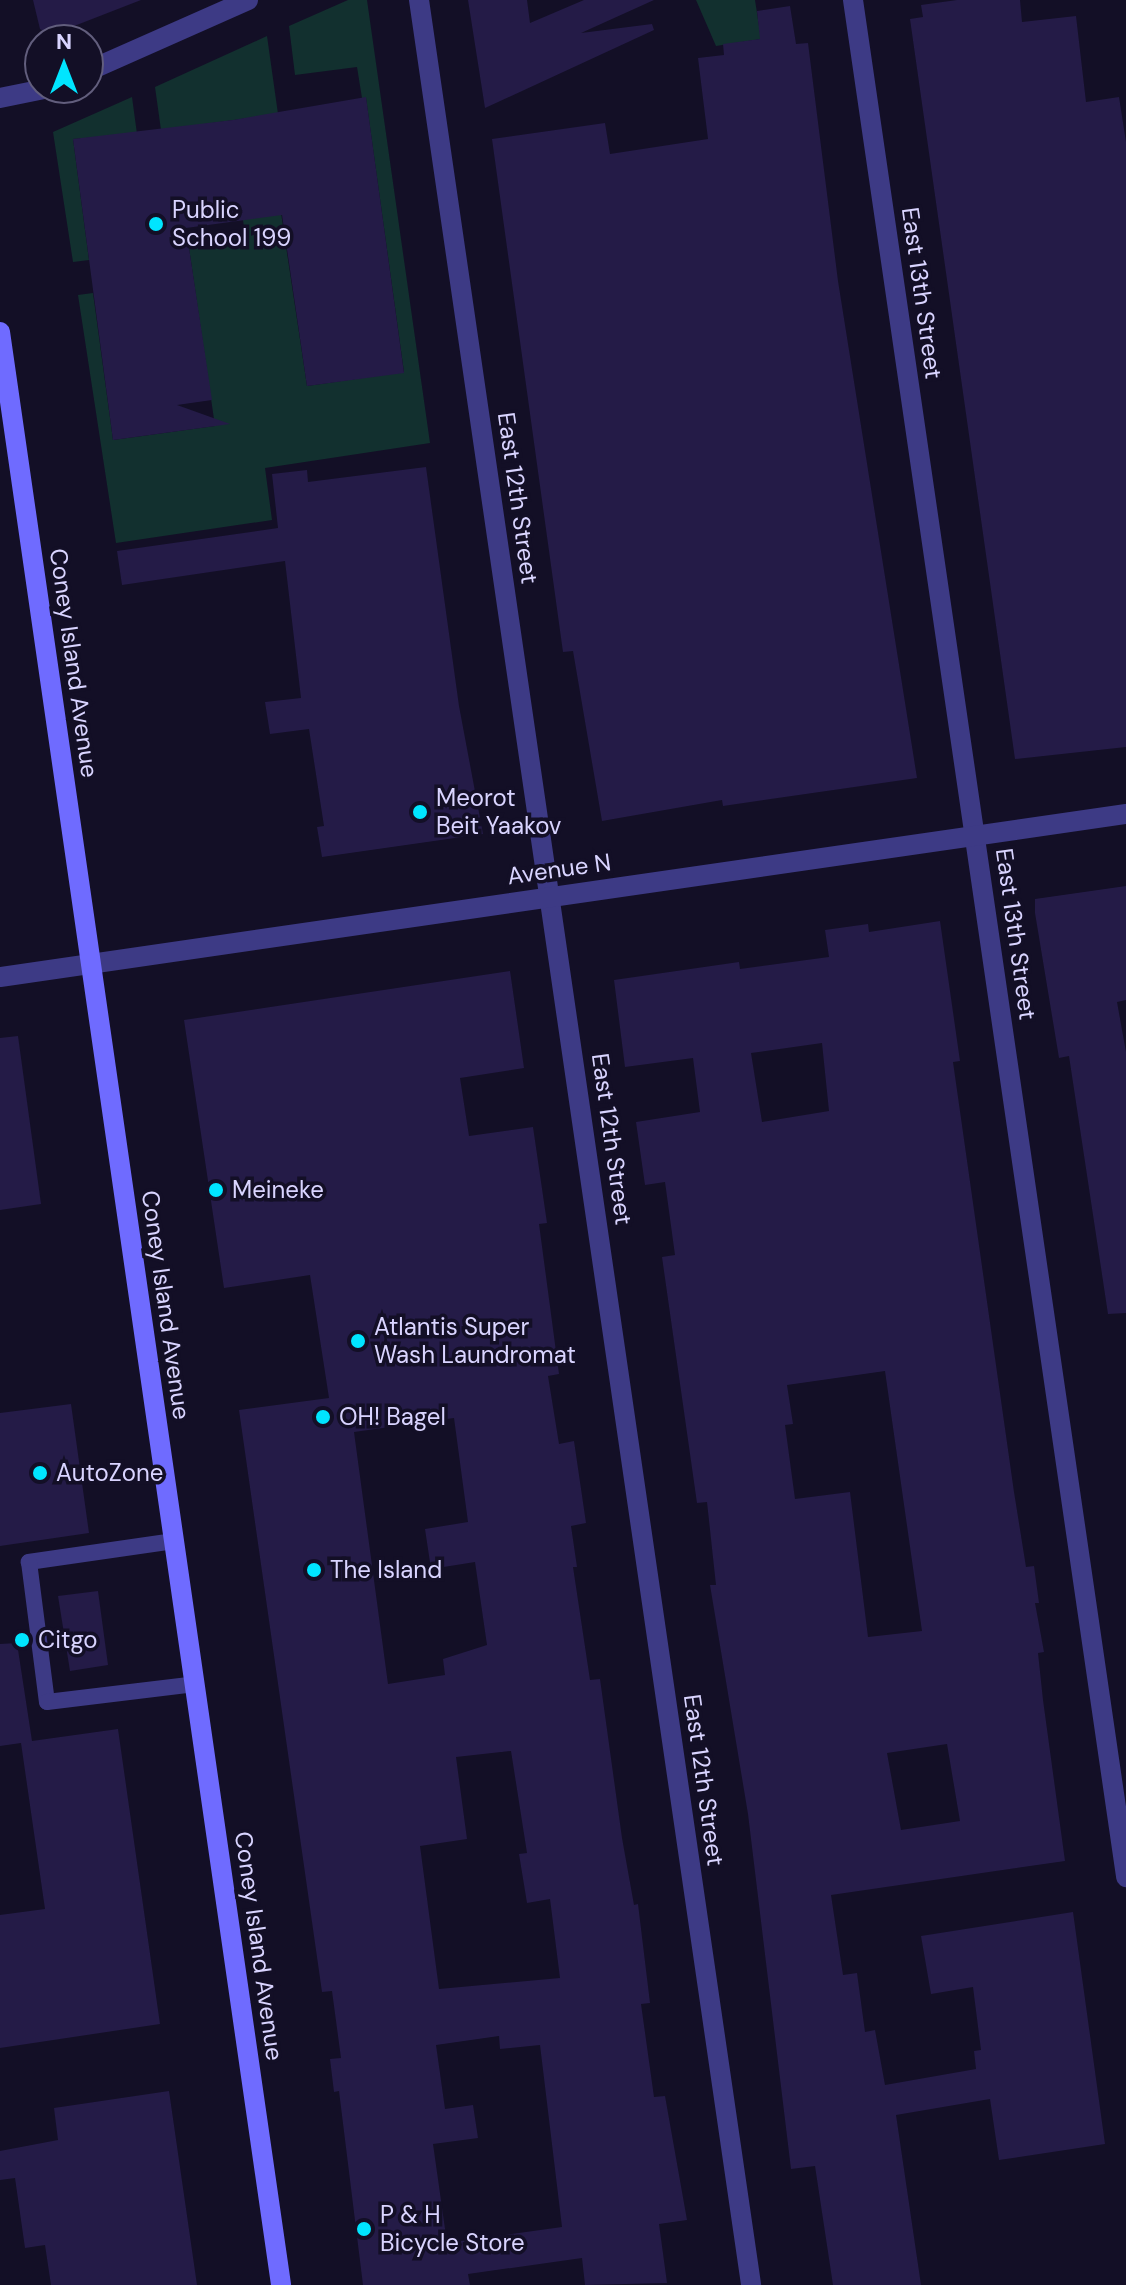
<!DOCTYPE html>
<style>
body{margin:0}
#map{position:relative;width:1126px;height:2285px;overflow:hidden;background:#130f26;font-family:"DM Sans",sans-serif}
div>[style]{position:absolute}
.green>*{inset:0;background:#12302f}
.building>*{inset:0;background:#241b47}
.service>*{height:16px;margin:-8px;padding:0 8px;transform-origin:8px;border-radius:8px;background:#3d3a85}
.minor>*{height:20px;margin:-10px;padding:0 10px;transform-origin:10px;border-radius:10px;background:#3d3a85}
.secondary>*{height:20px;margin:-10px;padding:0 10px;transform-origin:10px;border-radius:10px;background:#6f6bff}
.dots>*{width:22px;height:22px;translate:-50% -50%;box-sizing:border-box;border:4px solid #130f26;border-radius:50%}
span{translate:-50% -50%;white-space:nowrap;text-align:center;line-height:1.15;-webkit-text-stroke:7px #130f26;paint-order:stroke}
.poi-label{font-size:24px;color:#d9d4ff}
.left{translate:0 -50%;text-align:left}
.street-label{font-size:24px;color:#d9d4ff}
.north{position:absolute;left:24px;top:24px;width:80px;height:80px;box-sizing:border-box;background:#130f26;border:2px solid #625e7d;border-radius:50%;rotate:0deg;font-size:22px;font-weight:700;line-height:32px;text-align:center;color:#d9d4ff}
.north::after{content:'';display:block;margin:auto;width:28px;height:36px;background:#00e5ff;clip-path:polygon(50% 0,100% 100%,50% 72%,0 100%)}
</style>
<div id="map">
<div class="green">
<i style="clip-path:polygon(348px 0,367px 0,430px 443px,265px 468px,272px 520px,116px 543px,78px 295px,93px 293px,113px 440px,215px 426px,187px 234px,200px 233px,202px 241px,245px 234px,242px 213px,281px 213px,307px 386px,404px 372px,366px 98px,362px 98px,357px 67px,295px 75px,289px 26px)"></i>
<i style="clip-path:polygon(696px 0,755px 0,761px 39px,716px 46px)"></i>
<i style="clip-path:polygon(267px 36px,278px 114px,161px 130px,155px 87px)"></i>
<i style="clip-path:polygon(132px 97px,137px 134px,73px 139px,89px 260px,73px 262px,53px 132px)"></i>
</div>
<div class="building">
<i style="clip-path:polygon(33px 0,141px 0,51px 35px,40px 29px)"></i>
<i style="clip-path:polygon(468px 0,527px 0,530px 23px,584px 0,654px 0,581px 33px,652px 24px,654px 30px,485px 108px)"></i>
<i style="clip-path:polygon(957px 0,1020px 0,1022px 22px,1076px 16px,1086px 102px,1119px 97px,1126px 142px,1126px 747px,1015px 759px,910px 19px,923px 17px,921px 5px)"></i>
<i style="clip-path:polygon(790px 6px,796px 44px,808px 43px,838px 281px,917px 778px,723px 806px,722px 800px,602px 821px,573px 651px,563px 652px,492px 139px,605px 123px,610px 154px,708px 139px,698px 58px,724px 55px,723px 44px,760px 39px,757px 11px)"></i>
<i style="clip-path:polygon(366px 97px,404px 373px,307px 386px,282px 215px,186px 228px,212px 400px,177px 405px,230px 424px,113px 440px,73px 139px,233px 120px)"></i>
<i style="clip-path:polygon(426px 467px,459px 706px,483px 834px,322px 857px,317px 827px,324px 826px,309px 729px,270px 734px,265px 702px,301px 698px,285px 561px,122px 585px,117px 551px,278px 528px,272px 474px,307px 470px,308px 482px)"></i>
<i style="clip-path:polygon(1126px 886px,1126px 1000px,1117px 1002px,1126px 1052px,1126px 1313px,1108px 1314px,1069px 1056px,1059px 1058px,1035px 913px,1035px 899px)"></i>
<i style="clip-path:polygon(evenodd,940px 921px,960px 1061px,953px 1062px,1014px 1492px,1026px 1567px,1034px 1566px,1039px 1603px,1035px 1603px,1044px 1652px,1038px 1653px,1043px 1700px,1065px 1861px,831px 1895px,843px 1975px,857px 1973px,865px 2032px,875px 2030px,885px 2085px,976px 2069px,974px 2051px,981px 2050px,973px 1987px,931px 1994px,921px 1936px,1073px 1912px,1105px 2144px,999px 2160px,990px 2099px,896px 2115px,921px 2285px,833px 2285px,815px 2166px,791px 2169px,748px 1814px,710px 1585px,716px 1585px,707px 1502px,697px 1503px,662px 1257px,675px 1255px,665px 1182px,645px 1185px,636px 1122px,700px 1112px,693px 1058px,625px 1067px,614px 980px,739px 962px,740px 969px,829px 957px,825px 930px,868px 924px,869px 932px,940px 921px,822px 1043px,829px 1111px,762px 1122px,751px 1053px,822px 1043px,940px 921px,885px 1371px,922px 1631px,868px 1637px,850px 1492px,795px 1499px,785px 1425px,793px 1424px,787px 1385px,885px 1371px,940px 921px,947px 1744px,960px 1821px,901px 1830px,887px 1753px,947px 1744px)"></i>
<i style="clip-path:polygon(evenodd,510px 971px,524px 1068px,460px 1078px,469px 1136px,533px 1127px,547px 1223px,539px 1224px,559px 1374px,548px 1376px,559px 1444px,574px 1441px,586px 1523px,571px 1526px,577px 1567px,573px 1567px,590px 1680px,600px 1679px,622px 1838px,634px 1905px,638px 1904px,650px 2003px,641px 2004px,654px 2097px,665px 2096px,687px 2220px,659px 2224px,667px 2283px,585px 2285px,582px 2258px,468px 2274px,470px 2285px,363px 2285px,339px 2091px,334px 2092px,330px 2059px,341px 2058px,332px 1991px,322px 1992px,239px 1410px,329px 1398px,310px 1275px,224px 1288px,184px 1020px,510px 971px,454px 1418px,468px 1522px,425px 1529px,431px 1569px,475px 1562px,487px 1645px,443px 1659px,445px 1675px,388px 1684px,354px 1432px,454px 1418px,510px 971px,511px 1751px,527px 1853px,519px 1854px,527px 1903px,550px 1899px,560px 1978px,439px 1989px,420px 1846px,467px 1839px,456px 1757px,511px 1751px,510px 971px,499px 2036px,500px 2049px,540px 2045px,562px 2227px,447px 2243px,433px 2144px,478px 2138px,473px 2105px,445px 2109px,436px 2045px,499px 2036px)"></i>
<i style="clip-path:polygon(18px 1036px,41px 1204px,0 1210px,0 1038px)"></i>
<i style="clip-path:polygon(71px 1404px,89px 1533px,0 1546px,0 1413px)"></i>
<i style="clip-path:polygon(98px 1591px,108px 1665px,70px 1671px,58px 1596px)"></i>
<i style="clip-path:polygon(17px 1643px,32px 1741px,118px 1729px,160px 2024px,0 2048px,0 1915px,45px 1909px,21px 1743px,0 1746px,0 1644px)"></i>
<i style="clip-path:polygon(169px 2091px,197px 2285px,51px 2285px,45px 2245px,25px 2248px,15px 2178px,0 2180px,0 2151px,58px 2140px,54px 2108px)"></i>
</div>
<div class="service">
<i style="left:174px;top:1541px;width:147px;rotate:171.8deg"></i>
<i style="left:29px;top:1562px;width:141px;rotate:82.7deg"></i>
<i style="left:47px;top:1702px;width:149px;rotate:-6.9deg"></i>
</div>
<div class="minor">
<i style="left:419px;top:0;width:2309px;rotate:81.73deg"></i>
<i style="left:853px;top:0;width:1897px;rotate:81.72deg"></i>
<i style="left:88px;top:71px;width:175px;rotate:-23.9deg"></i>
<i style="left:0;top:98px;width:50px;rotate:-11.5deg"></i>
<i style="left:0;top:977px;width:1138px;rotate:-8.24deg"></i>
</div>
<div class="secondary">
<i style="left:0;top:332px;width:1973px;rotate:81.81deg"></i>
</div>
<div class="dots">
<i style="left:156px;top:224px;background:#00e5ff"></i>
<i style="left:420px;top:812px;background:#00e5ff"></i>
<i style="left:216px;top:1190px;background:#00e5ff"></i>
<i style="left:358px;top:1341px;background:#00e5ff"></i>
<i style="left:323px;top:1417px;background:#00e5ff"></i>
<i style="left:40px;top:1473px;background:#00e5ff"></i>
<i style="left:314px;top:1570px;background:#00e5ff"></i>
<i style="left:22px;top:1640px;background:#00e5ff"></i>
<i style="left:364px;top:2229px;background:#00e5ff"></i>
</div>
<div class="poi-label">
<span class="left" style="left:172px;top:224px">Public<br>School 199</span>
<span class="left" style="left:436px;top:812px">Meorot<br>Beit Yaakov</span>
<span class="left" style="left:232px;top:1190px">Meineke</span>
<span class="left" style="left:374px;top:1341px">Atlantis Super<br>Wash Laundromat</span>
<span class="left" style="left:339px;top:1417px">OH! Bagel</span>
<span class="left" style="left:56px;top:1473px">AutoZone</span>
<span class="left" style="left:330px;top:1570px">The Island</span>
<span class="left" style="left:38px;top:1640px">Citgo</span>
<span class="left" style="left:380px;top:2229px">P &amp; H<br>Bicycle Store</span>
</div>
<div class="street-label">
<span style="left:922px;top:293px;rotate:82deg">East 13th Street</span>
<span style="left:518px;top:498px;rotate:82deg">East 12th Street</span>
<span style="left:74px;top:663px;rotate:82deg">Coney Island Avenue</span>
<span style="left:559px;top:869px;rotate:-8deg">Avenue N</span>
<span style="left:1016px;top:934px;rotate:82deg">East 13th Street</span>
<span style="left:612px;top:1139px;rotate:82deg">East 12th Street</span>
<span style="left:166px;top:1305px;rotate:82deg">Coney Island Avenue</span>
<span style="left:704px;top:1780px;rotate:82deg">East 12th Street</span>
<span style="left:259px;top:1946px;rotate:82deg">Coney Island Avenue</span>
</div>
<div class="north">N</div>
</div>
